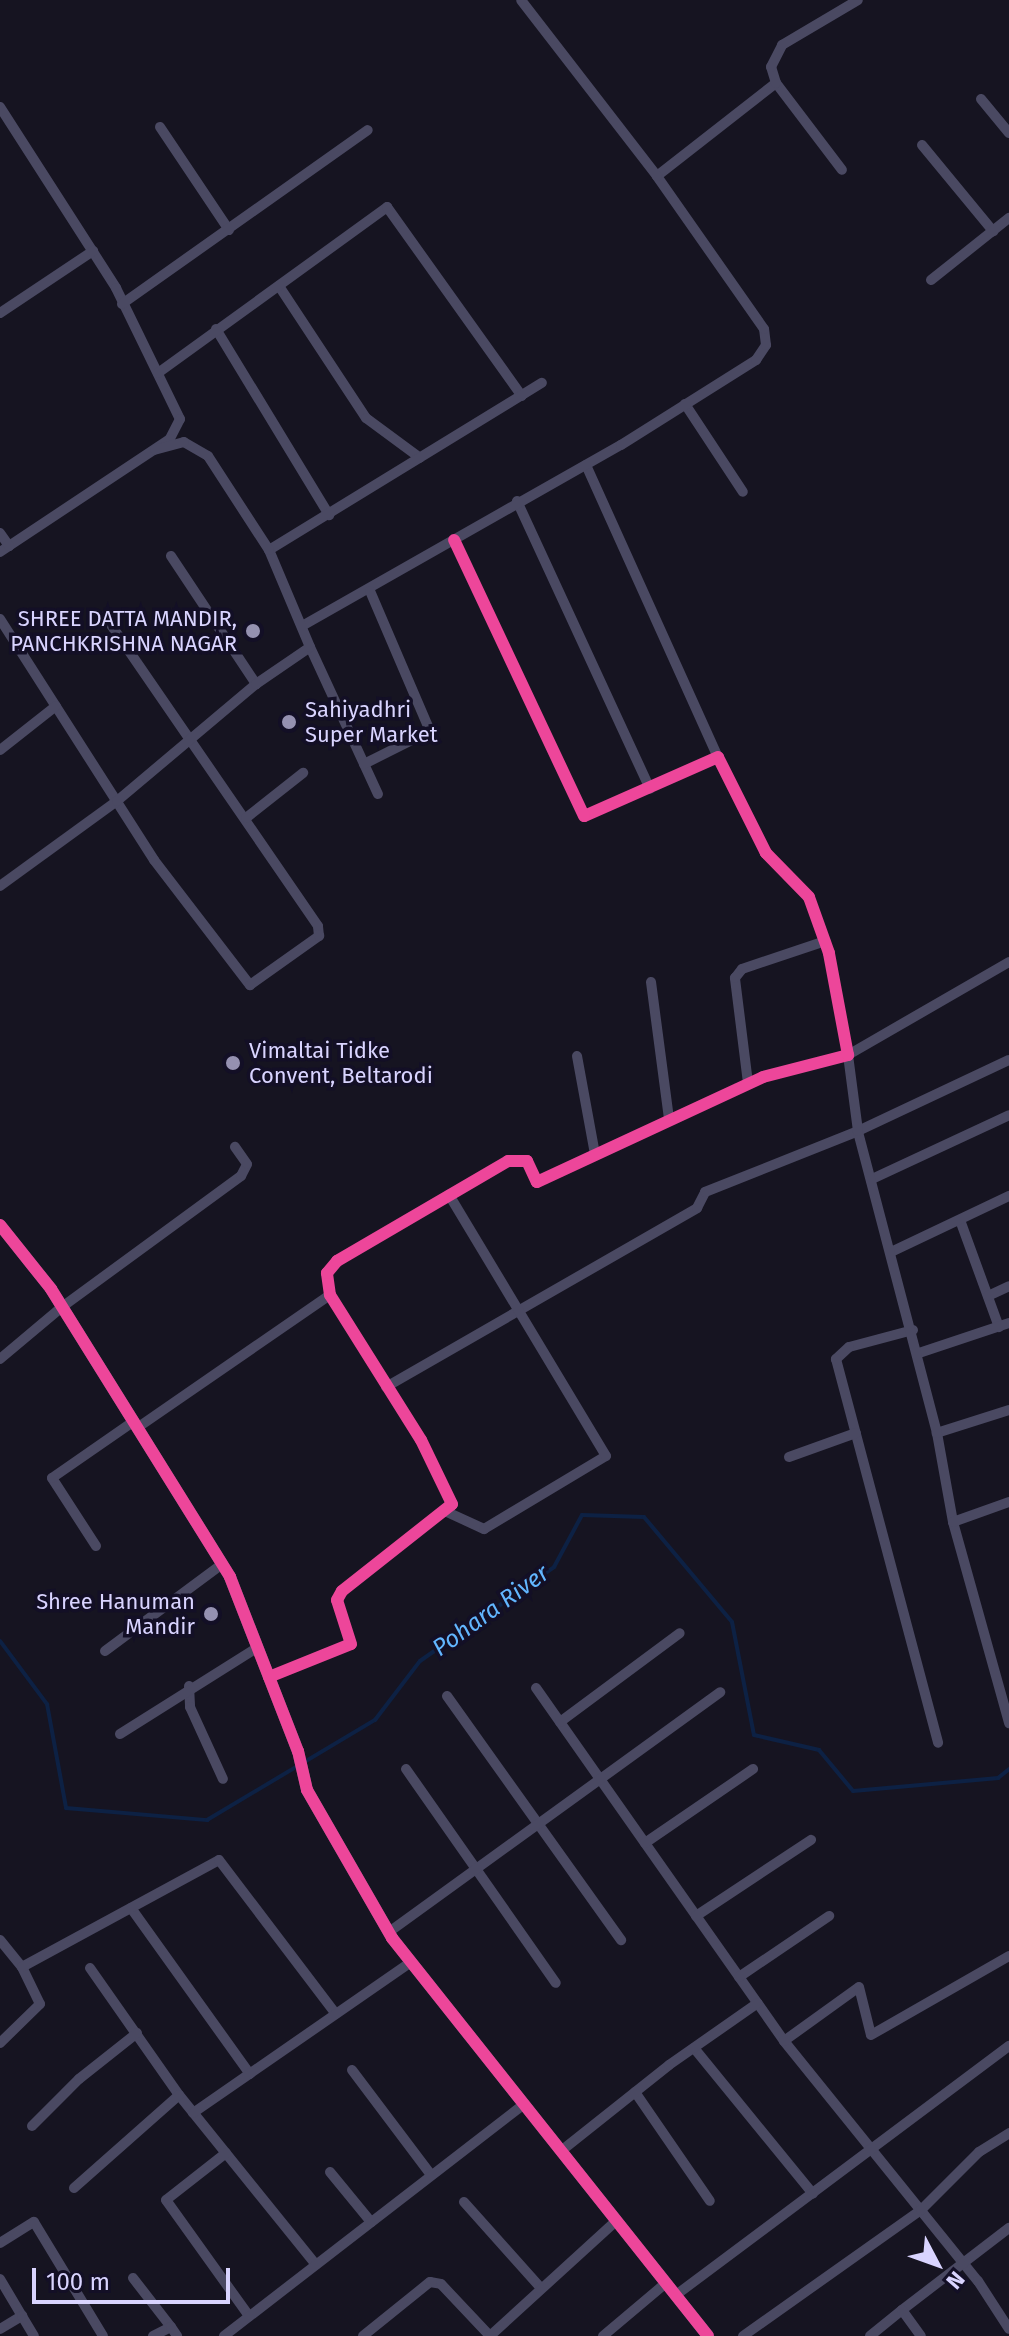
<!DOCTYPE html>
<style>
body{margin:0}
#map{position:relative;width:1009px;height:2336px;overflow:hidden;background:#161421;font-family:"Fira Sans",sans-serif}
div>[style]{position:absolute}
.stream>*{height:4px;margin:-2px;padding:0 2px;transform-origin:2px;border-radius:2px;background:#0d2144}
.minor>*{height:10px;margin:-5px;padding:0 5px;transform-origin:5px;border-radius:5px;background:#4a4962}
.tertiary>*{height:12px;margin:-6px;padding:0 6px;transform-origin:6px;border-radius:6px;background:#4a4962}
.cycleway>*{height:12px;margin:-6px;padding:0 6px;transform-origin:6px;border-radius:6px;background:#ed469a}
.dots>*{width:22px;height:22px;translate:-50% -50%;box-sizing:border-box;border:4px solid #130f26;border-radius:50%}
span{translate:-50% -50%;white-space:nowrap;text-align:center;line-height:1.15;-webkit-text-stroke:7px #130f26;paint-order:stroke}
.poi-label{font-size:22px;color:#d9d4ff}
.right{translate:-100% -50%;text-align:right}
.left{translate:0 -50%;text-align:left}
.water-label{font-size:24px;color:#62b6ff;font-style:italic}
.north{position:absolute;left:897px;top:2224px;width:80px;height:80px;-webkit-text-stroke:6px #130f26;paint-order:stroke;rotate:131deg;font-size:22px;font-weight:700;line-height:32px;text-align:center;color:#d9d4ff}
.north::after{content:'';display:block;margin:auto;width:28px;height:36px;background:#d9d4ff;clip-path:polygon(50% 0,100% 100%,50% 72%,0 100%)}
.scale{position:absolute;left:32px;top:2268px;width:198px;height:36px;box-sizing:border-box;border:4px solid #d9d4ff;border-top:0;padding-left:10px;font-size:24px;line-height:28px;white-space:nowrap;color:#d9d4ff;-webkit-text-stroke:6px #130f26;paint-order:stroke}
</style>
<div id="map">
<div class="stream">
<i style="left:0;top:1641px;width:79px;rotate:53.3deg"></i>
<i style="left:47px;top:1704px;width:106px;rotate:79.6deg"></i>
<i style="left:66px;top:1808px;width:142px;rotate:4.9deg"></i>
<i style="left:207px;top:1820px;width:196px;rotate:-30.8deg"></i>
<i style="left:375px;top:1720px;width:74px;rotate:-52.7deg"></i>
<i style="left:420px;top:1661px;width:164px;rotate:-35deg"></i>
<i style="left:554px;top:1567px;width:59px;rotate:-61.7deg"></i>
<i style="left:582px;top:1515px;width:62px;rotate:1.8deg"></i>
<i style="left:644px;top:1517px;width:137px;rotate:50deg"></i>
<i style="left:732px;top:1622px;width:115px;rotate:79deg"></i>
<i style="left:754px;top:1735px;width:67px;rotate:13deg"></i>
<i style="left:819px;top:1750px;width:53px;rotate:50.3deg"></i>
<i style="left:853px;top:1791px;width:146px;rotate:-5.1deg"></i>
<i style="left:998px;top:1778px;width:14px;rotate:-39deg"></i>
</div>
<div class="minor">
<i style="left:776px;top:83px;width:109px;rotate:52.8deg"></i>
<i style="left:981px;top:99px;width:44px;rotate:50.5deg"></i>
<i style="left:0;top:107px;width:215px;rotate:57.3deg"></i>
<i style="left:116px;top:288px;width:146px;rotate:64deg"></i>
<i style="left:180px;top:419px;width:22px;rotate:117deg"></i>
<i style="left:170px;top:439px;width:204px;rotate:146.4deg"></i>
<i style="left:160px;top:127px;width:124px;rotate:56.2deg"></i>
<i style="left:922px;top:145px;width:112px;rotate:50.5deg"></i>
<i style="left:657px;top:176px;width:151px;rotate:-38deg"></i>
<i style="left:776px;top:83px;width:17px;rotate:-107deg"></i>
<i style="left:771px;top:67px;width:25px;rotate:-63deg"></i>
<i style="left:782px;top:45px;width:88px;rotate:-30.6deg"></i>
<i style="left:931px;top:280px;width:100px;rotate:-38.5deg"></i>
<i style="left:279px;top:286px;width:158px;rotate:56.6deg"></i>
<i style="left:366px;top:418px;width:67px;rotate:36.5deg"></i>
<i style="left:122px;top:304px;width:301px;rotate:-35.3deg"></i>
<i style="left:0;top:313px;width:112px;rotate:-33.7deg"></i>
<i style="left:216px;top:329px;width:218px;rotate:58.7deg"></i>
<i style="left:158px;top:373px;width:283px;rotate:-35.9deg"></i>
<i style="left:387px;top:207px;width:232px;rotate:54.5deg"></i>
<i style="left:685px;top:404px;width:105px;rotate:56.6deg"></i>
<i style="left:586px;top:465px;width:320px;rotate:65.7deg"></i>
<i style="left:517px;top:501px;width:317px;rotate:65.2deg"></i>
<i style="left:0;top:533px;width:16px;rotate:55deg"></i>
<i style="left:269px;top:550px;width:320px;rotate:-31.5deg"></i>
<i style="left:171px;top:556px;width:154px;rotate:56.4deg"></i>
<i style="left:0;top:619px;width:286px;rotate:57.4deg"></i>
<i style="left:154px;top:860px;width:158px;rotate:52.5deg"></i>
<i style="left:250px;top:985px;width:85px;rotate:-35.4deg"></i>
<i style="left:319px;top:936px;width:10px;rotate:-96deg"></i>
<i style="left:318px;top:926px;width:376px;rotate:-124.5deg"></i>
<i style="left:302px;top:626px;width:367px;rotate:-29.6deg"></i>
<i style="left:621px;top:445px;width:160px;rotate:-32.2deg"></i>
<i style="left:756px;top:360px;width:18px;rotate:-56deg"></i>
<i style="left:766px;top:345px;width:16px;rotate:-97deg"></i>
<i style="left:764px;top:329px;width:187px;rotate:-125deg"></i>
<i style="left:657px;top:176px;width:222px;rotate:-127.7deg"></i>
<i style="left:310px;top:647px;width:162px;rotate:65.2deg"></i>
<i style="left:0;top:750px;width:71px;rotate:-38.2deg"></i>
<i style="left:364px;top:764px;width:74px;rotate:-26.6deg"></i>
<i style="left:430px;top:731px;width:152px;rotate:-113.2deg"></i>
<i style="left:246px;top:818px;width:73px;rotate:-38.3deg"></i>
<i style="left:0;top:886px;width:145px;rotate:-36deg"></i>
<i style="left:117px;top:801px;width:182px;rotate:-40.1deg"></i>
<i style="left:256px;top:684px;width:65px;rotate:-34.4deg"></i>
<i style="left:310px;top:647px;width:105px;rotate:-112.9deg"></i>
<i style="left:269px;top:550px;width:112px;rotate:-123deg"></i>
<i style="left:208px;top:456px;width:28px;rotate:-150deg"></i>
<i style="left:184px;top:442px;width:30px;rotate:165deg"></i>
<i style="left:651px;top:982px;width:138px;rotate:82.5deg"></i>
<i style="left:577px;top:1056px;width:100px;rotate:79.6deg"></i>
<i style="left:748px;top:1083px;width:106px;rotate:-97.1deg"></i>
<i style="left:735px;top:978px;width:11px;rotate:-52deg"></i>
<i style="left:742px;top:969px;width:88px;rotate:-18.6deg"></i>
<i style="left:872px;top:1179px;width:151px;rotate:-25deg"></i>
<i style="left:960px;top:1220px;width:114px;rotate:70deg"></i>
<i style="left:891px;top:1252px;width:131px;rotate:-25.4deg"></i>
<i style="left:988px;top:1296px;width:23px;rotate:-25deg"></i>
<i style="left:913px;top:1330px;width:66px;rotate:165.1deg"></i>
<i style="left:849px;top:1347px;width:18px;rotate:137deg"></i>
<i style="left:836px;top:1359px;width:397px;rotate:75.1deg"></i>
<i style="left:919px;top:1353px;width:95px;rotate:-18.4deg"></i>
<i style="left:0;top:1359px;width:81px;rotate:-40deg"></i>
<i style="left:62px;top:1307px;width:222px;rotate:-36.2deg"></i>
<i style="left:241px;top:1176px;width:13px;rotate:-63deg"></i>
<i style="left:247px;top:1164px;width:21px;rotate:-125deg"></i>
<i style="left:386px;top:1387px;width:359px;rotate:-29.9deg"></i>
<i style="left:697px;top:1208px;width:18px;rotate:-63deg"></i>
<i style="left:705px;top:1192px;width:165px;rotate:-21.7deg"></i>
<i style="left:858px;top:1131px;width:167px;rotate:-25.2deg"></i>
<i style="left:1009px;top:1410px;width:76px;rotate:162.3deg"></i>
<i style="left:937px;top:1433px;width:90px;rotate:79.8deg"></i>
<i style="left:953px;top:1522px;width:209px;rotate:74.4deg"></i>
<i style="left:137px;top:1428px;width:234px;rotate:-34.6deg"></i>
<i style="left:937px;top:1433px;width:312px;rotate:-104.7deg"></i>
<i style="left:858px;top:1131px;width:77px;rotate:-97.5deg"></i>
<i style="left:848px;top:1055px;width:186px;rotate:-30deg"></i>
<i style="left:789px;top:1457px;width:71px;rotate:-19.7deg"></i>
<i style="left:447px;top:1512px;width:41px;rotate:24.7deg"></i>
<i style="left:484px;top:1529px;width:142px;rotate:-30.9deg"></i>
<i style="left:606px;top:1456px;width:305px;rotate:-121deg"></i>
<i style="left:953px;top:1522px;width:59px;rotate:-19.7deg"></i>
<i style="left:96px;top:1546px;width:81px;rotate:-122.9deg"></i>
<i style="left:52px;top:1478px;width:98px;rotate:-34.7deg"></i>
<i style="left:105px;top:1651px;width:146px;rotate:-36.6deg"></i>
<i style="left:269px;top:1677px;width:88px;rotate:-21.9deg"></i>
<i style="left:351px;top:1644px;width:46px;rotate:-107.7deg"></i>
<i style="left:337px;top:1600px;width:10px;rotate:-61deg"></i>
<i style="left:342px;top:1591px;width:140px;rotate:-38.3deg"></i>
<i style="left:452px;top:1504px;width:71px;rotate:-115.8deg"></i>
<i style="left:421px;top:1440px;width:171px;rotate:-122.1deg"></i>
<i style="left:330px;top:1295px;width:22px;rotate:-98deg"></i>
<i style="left:327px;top:1273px;width:16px;rotate:-50deg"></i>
<i style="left:337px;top:1261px;width:198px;rotate:-30.3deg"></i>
<i style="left:508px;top:1161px;width:19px"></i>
<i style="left:527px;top:1161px;width:23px;rotate:65deg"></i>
<i style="left:537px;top:1182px;width:249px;rotate:-24.9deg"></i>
<i style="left:763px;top:1077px;width:88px;rotate:-14.5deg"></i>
<i style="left:848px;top:1055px;width:104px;rotate:-100.6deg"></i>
<i style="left:829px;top:953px;width:59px;rotate:-109.7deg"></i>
<i style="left:809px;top:897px;width:62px;rotate:-134.3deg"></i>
<i style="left:766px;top:853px;width:107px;rotate:-116.6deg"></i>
<i style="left:718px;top:757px;width:146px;rotate:156.2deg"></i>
<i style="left:584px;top:816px;width:305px;rotate:-115.2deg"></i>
<i style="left:189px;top:1686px;width:21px;rotate:87deg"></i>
<i style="left:190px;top:1707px;width:79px;rotate:65.4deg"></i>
<i style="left:536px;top:1688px;width:431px;rotate:54.9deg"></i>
<i style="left:784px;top:2041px;width:309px;rotate:51.1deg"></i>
<i style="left:978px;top:2281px;width:57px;rotate:57.1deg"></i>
<i style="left:447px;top:1696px;width:300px;rotate:54.5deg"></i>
<i style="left:560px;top:1722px;width:149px;rotate:-36.6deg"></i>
<i style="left:120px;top:1734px;width:163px;rotate:-32.2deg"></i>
<i style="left:406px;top:1769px;width:261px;rotate:55deg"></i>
<i style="left:645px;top:1843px;width:131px;rotate:-34.4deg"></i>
<i style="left:131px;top:1908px;width:204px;rotate:54.4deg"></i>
<i style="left:696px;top:1916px;width:138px;rotate:-33.5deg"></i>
<i style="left:389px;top:1932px;width:409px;rotate:-35.9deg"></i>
<i style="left:0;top:1940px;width:35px;rotate:51deg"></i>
<i style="left:22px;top:1967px;width:41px;rotate:64.1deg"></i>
<i style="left:40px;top:2004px;width:56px;rotate:135.7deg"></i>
<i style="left:22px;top:1967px;width:224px;rotate:-28.5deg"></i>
<i style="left:219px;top:1860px;width:193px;rotate:52.8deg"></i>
<i style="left:90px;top:1968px;width:155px;rotate:55deg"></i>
<i style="left:179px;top:2095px;width:218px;rotate:51.1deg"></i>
<i style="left:739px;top:1977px;width:109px;rotate:-34.1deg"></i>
<i style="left:784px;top:2041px;width:92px;rotate:-35.8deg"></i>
<i style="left:859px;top:1987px;width:49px;rotate:76deg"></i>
<i style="left:871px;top:2035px;width:159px;rotate:-29.8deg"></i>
<i style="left:694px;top:2048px;width:188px;rotate:50.8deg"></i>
<i style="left:352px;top:2070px;width:131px;rotate:53deg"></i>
<i style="left:635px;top:2092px;width:132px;rotate:55.5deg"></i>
<i style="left:193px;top:2113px;width:265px;rotate:-34.7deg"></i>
<i style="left:32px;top:2126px;width:66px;rotate:-45deg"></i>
<i style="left:79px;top:2079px;width:74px;rotate:-38.4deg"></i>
<i style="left:561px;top:2151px;width:138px;rotate:-38.5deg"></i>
<i style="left:669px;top:2065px;width:108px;rotate:-34.9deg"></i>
<i style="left:226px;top:2153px;width:76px;rotate:141.9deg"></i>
<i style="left:166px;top:2200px;width:143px;rotate:54.4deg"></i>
<i style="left:330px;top:2172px;width:65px;rotate:50.6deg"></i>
<i style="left:74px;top:2188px;width:140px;rotate:-41.5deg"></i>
<i style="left:464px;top:2202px;width:114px;rotate:48.2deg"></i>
<i style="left:0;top:2243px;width:40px;rotate:-32deg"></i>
<i style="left:34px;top:2222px;width:133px;rotate:58.8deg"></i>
<i style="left:133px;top:2278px;width:62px;rotate:52.2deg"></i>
<i style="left:0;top:2279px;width:43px;rotate:59.3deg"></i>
<i style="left:676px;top:2295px;width:416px;rotate:-36.8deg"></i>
<i style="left:902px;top:2310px;width:135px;rotate:-37.5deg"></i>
<i style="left:0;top:2329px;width:26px;rotate:-31deg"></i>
<i style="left:22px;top:2316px;width:23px;rotate:59deg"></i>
<i style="left:153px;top:2336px;width:20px;rotate:-27deg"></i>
<i style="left:171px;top:2327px;width:11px;rotate:56deg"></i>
<i style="left:224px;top:2336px;width:379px;rotate:-37.7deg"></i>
<i style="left:363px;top:2336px;width:86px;rotate:-38.9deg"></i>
<i style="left:430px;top:2282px;width:11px;rotate:10deg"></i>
<i style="left:441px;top:2284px;width:71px;rotate:46.7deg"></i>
<i style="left:490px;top:2336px;width:171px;rotate:-42.4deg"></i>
<i style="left:603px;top:2336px;width:82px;rotate:-40.1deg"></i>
<i style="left:743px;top:2336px;width:218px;rotate:-35.3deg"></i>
<i style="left:921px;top:2210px;width:82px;rotate:-45deg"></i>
<i style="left:979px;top:2152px;width:36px;rotate:-32deg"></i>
<i style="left:870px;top:2336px;width:41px;rotate:-39.1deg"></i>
<i style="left:902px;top:2310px;width:32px;rotate:54deg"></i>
</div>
<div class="tertiary">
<i style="left:0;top:1225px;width:82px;rotate:51.4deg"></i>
<i style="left:51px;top:1289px;width:339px;rotate:58.1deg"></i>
<i style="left:230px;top:1577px;width:187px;rotate:68.7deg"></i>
<i style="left:298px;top:1751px;width:40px;rotate:77deg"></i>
<i style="left:307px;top:1790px;width:171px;rotate:60.1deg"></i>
<i style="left:392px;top:1938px;width:508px;rotate:51.55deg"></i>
</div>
<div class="cycleway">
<i style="left:0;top:1225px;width:82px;rotate:51.4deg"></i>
<i style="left:51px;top:1289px;width:339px;rotate:58.1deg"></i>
<i style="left:230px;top:1577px;width:187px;rotate:68.7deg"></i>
<i style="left:298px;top:1751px;width:40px;rotate:77deg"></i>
<i style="left:307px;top:1790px;width:171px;rotate:60.1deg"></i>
<i style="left:392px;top:1938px;width:508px;rotate:51.55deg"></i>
<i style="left:269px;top:1677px;width:88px;rotate:-21.9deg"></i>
<i style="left:351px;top:1644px;width:46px;rotate:-107.7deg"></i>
<i style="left:337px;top:1600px;width:10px;rotate:-61deg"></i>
<i style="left:342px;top:1591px;width:140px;rotate:-38.3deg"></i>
<i style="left:452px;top:1504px;width:71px;rotate:-115.8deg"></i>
<i style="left:421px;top:1440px;width:171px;rotate:-122.1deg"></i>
<i style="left:330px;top:1295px;width:22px;rotate:-98deg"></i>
<i style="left:327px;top:1273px;width:16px;rotate:-50deg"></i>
<i style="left:337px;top:1261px;width:198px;rotate:-30.3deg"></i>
<i style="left:508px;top:1161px;width:19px"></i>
<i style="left:527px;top:1161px;width:23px;rotate:65deg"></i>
<i style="left:537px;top:1182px;width:249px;rotate:-24.9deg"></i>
<i style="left:763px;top:1077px;width:88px;rotate:-14.5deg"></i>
<i style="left:848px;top:1055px;width:104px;rotate:-100.6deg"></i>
<i style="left:829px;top:953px;width:59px;rotate:-109.7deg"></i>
<i style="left:809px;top:897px;width:62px;rotate:-134.3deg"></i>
<i style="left:766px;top:853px;width:107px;rotate:-116.6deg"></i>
<i style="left:718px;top:757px;width:146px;rotate:156.2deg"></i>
<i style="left:584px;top:816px;width:305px;rotate:-115.2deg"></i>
</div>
<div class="dots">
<i style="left:253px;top:631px;background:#9591b1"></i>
<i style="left:289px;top:722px;background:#9591b1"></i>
<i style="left:233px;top:1063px;background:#9591b1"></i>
<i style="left:211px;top:1614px;background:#9591b1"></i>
</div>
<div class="poi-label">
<span class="right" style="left:237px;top:631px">SHREE DATTA MANDIR,<br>PANCHKRISHNA NAGAR</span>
<span class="left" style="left:305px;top:722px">Sahiyadhri<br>Super Market</span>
<span class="left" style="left:249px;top:1063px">Vimaltai Tidke<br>Convent, Beltarodi</span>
<span class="right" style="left:195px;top:1614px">Shree Hanuman<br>Mandir</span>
</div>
<div class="water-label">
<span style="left:491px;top:1611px;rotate:-36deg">Pohara River</span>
</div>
<div class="north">N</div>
<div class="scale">100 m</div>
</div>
